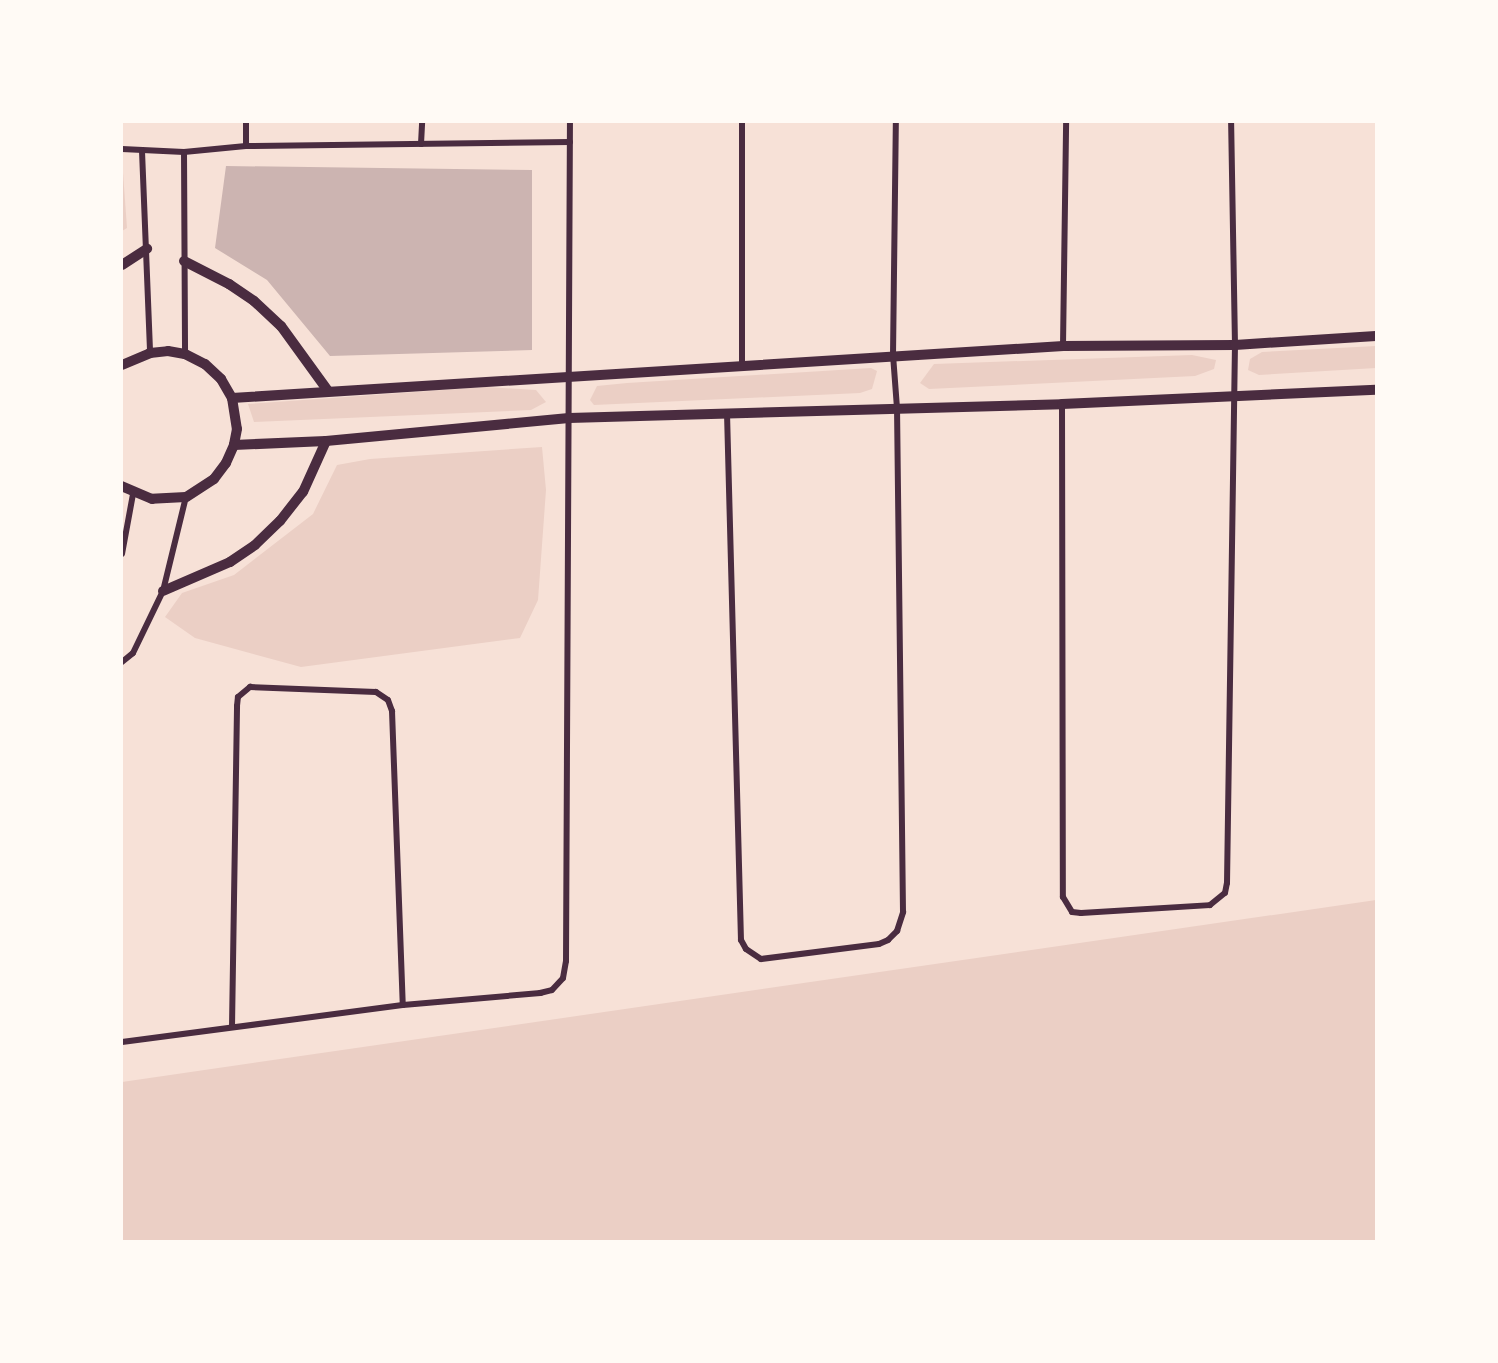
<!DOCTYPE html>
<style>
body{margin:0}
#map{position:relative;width:1498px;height:1363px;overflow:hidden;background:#f7e1d7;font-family:Bitter,serif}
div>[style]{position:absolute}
.green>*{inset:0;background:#ebcfc5}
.building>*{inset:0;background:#ccb4b1}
.minor>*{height:6px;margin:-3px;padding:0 3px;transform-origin:3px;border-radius:3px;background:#4a2c40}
.tertiary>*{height:10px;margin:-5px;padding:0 5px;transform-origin:5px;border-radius:5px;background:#4a2c40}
span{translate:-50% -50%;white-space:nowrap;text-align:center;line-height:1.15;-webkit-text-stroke:6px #fffaf5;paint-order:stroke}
.frame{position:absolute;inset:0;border:123px solid #fffaf5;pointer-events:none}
</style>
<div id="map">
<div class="green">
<i style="clip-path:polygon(122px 159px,127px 228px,122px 231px)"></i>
<i style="clip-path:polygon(1376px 346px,1376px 368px,1259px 375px,1248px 370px,1250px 359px,1262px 352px)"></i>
<i style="clip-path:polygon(1192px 355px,1216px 360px,1214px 369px,1195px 376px,929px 389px,920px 383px,934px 364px)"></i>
<i style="clip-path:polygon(871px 368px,877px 371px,872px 389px,860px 393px,594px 405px,590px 400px,597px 386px,627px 383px)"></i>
<i style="clip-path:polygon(486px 387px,536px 390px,546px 402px,531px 410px,254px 422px,248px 404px)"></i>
<i style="clip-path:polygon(542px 447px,546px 490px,538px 600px,520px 638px,301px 667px,195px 638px,165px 617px,182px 593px,234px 575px,313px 514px,337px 465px,370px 459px)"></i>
<i style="clip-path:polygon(1376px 900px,1376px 1241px,122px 1241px,122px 1082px)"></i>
</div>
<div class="building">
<i style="clip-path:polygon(226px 166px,532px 170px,532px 350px,330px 356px,267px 280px,215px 248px)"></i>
</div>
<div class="minor">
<i style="left:246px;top:122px;width:24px;rotate:90deg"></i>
<i style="left:742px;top:122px;width:243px;rotate:90deg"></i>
<i style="left:421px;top:144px;width:22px;rotate:-87deg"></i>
<i style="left:122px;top:149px;width:62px;rotate:2.8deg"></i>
<i style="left:184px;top:152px;width:62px;rotate:-5.5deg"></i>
<i style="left:246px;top:146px;width:324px;rotate:-0.7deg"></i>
<i style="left:142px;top:151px;width:202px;rotate:87.7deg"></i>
<i style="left:184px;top:152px;width:202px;rotate:89.7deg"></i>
<i style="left:1063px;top:346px;width:224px;rotate:-89.2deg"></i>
<i style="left:1062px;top:404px;width:493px;rotate:89.9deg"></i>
<i style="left:1063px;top:897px;width:17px;rotate:59deg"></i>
<i style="left:1072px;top:912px;width:9px;rotate:6deg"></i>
<i style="left:1081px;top:913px;width:129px;rotate:-3.5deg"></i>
<i style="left:1210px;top:905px;width:19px;rotate:-39deg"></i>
<i style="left:1225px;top:893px;width:10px;rotate:-79deg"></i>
<i style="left:1227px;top:883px;width:538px;rotate:-89.15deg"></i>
<i style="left:1235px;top:345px;width:223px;rotate:-91deg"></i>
<i style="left:727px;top:413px;width:527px;rotate:88.48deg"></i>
<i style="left:741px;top:940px;width:10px;rotate:61deg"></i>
<i style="left:746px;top:949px;width:18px;rotate:34deg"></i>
<i style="left:761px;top:959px;width:119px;rotate:-7.2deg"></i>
<i style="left:879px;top:944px;width:10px;rotate:-24deg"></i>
<i style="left:888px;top:940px;width:13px;rotate:-45deg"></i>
<i style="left:897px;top:931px;width:20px;rotate:-72deg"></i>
<i style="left:903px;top:912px;width:504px;rotate:-90.68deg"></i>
<i style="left:897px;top:408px;width:53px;rotate:-94.3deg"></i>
<i style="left:893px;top:355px;width:233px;rotate:-89.3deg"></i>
<i style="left:122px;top:554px;width:61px;rotate:-79.6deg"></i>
<i style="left:122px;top:662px;width:14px;rotate:-39deg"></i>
<i style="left:133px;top:653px;width:69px;rotate:-64.2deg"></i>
<i style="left:163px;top:591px;width:97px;rotate:-76.3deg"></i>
<i style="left:232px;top:1027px;width:321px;rotate:-89.1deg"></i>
<i style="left:237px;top:706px;width:9px;rotate:-84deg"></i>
<i style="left:238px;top:697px;width:16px;rotate:-40deg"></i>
<i style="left:250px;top:687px;width:126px;rotate:2.3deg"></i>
<i style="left:376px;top:692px;width:14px;rotate:34deg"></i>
<i style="left:388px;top:700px;width:12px;rotate:70deg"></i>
<i style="left:392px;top:711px;width:294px;rotate:87.9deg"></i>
<i style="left:122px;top:1042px;width:283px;rotate:-7.5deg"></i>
<i style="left:403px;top:1005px;width:138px;rotate:-5deg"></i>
<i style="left:540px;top:993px;width:12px;rotate:-14deg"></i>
<i style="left:552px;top:990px;width:16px;rotate:-47deg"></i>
<i style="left:563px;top:978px;width:17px;rotate:-80deg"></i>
<i style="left:566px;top:961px;width:839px;rotate:-89.73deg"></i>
</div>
<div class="tertiary">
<i style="left:184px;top:261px;width:51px;rotate:27.1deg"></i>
<i style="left:229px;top:284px;width:30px;rotate:34deg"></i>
<i style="left:254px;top:301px;width:37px;rotate:43deg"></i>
<i style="left:281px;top:326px;width:80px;rotate:54.1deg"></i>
<i style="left:122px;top:265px;width:30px;rotate:-33deg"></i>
<i style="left:122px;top:365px;width:30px;rotate:-23deg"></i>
<i style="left:150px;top:353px;width:18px;rotate:-6deg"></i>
<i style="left:168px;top:351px;width:17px;rotate:10deg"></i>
<i style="left:185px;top:354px;width:22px;rotate:27deg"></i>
<i style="left:205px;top:364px;width:22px;rotate:43deg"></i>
<i style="left:221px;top:379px;width:22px;rotate:60deg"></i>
<i style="left:232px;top:398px;width:31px;rotate:81deg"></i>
<i style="left:237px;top:429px;width:16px;rotate:101deg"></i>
<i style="left:234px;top:445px;width:20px;rotate:114deg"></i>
<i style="left:226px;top:463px;width:20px;rotate:127deg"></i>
<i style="left:214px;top:479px;width:33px;rotate:147deg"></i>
<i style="left:186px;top:497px;width:34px;rotate:177deg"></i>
<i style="left:152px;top:499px;width:33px;rotate:-157deg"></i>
<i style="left:232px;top:398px;width:833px;rotate:-3.58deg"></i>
<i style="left:1063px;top:346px;width:172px;rotate:-0.3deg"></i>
<i style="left:1235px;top:345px;width:141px;rotate:-3.7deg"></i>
<i style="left:234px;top:445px;width:92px;rotate:-2.5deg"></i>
<i style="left:326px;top:441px;width:244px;rotate:-5.4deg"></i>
<i style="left:569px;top:418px;width:493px;rotate:-1.6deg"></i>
<i style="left:1062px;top:404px;width:314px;rotate:-2.6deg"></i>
<i style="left:163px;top:591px;width:73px;rotate:-23.4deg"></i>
<i style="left:230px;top:562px;width:30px;rotate:-34deg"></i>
<i style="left:255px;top:545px;width:35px;rotate:-44deg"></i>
<i style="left:280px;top:521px;width:37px;rotate:-52deg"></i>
<i style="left:303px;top:492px;width:56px;rotate:-65.7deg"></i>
</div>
<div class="frame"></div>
</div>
